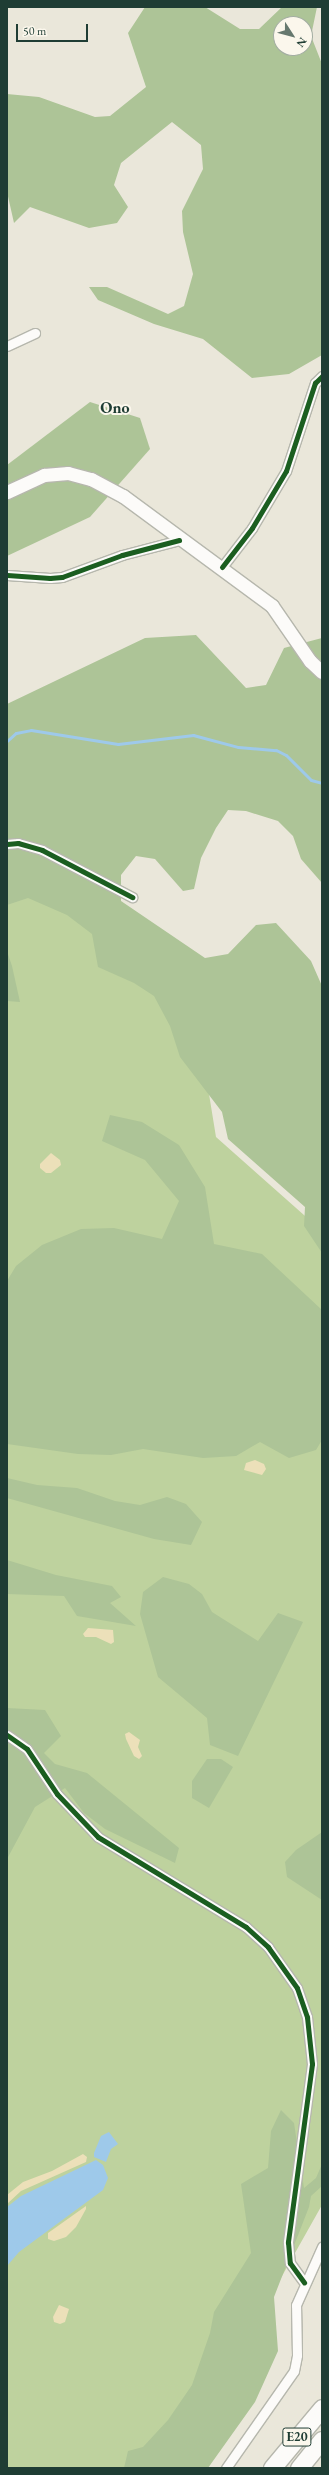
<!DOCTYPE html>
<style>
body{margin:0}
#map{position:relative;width:329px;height:2475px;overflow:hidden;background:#eae7da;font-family:"EB Garamond",serif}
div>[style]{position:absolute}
.green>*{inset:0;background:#bed29e}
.forest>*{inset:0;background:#adc497}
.sand>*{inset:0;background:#ece0b9}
.water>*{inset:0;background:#9ec9ea}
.stream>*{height:3px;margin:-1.5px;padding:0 1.5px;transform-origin:1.5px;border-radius:1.5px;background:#9ec9ea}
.roads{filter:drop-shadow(1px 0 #b6b7ad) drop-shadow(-1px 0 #b6b7ad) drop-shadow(0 1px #b6b7ad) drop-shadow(0 -1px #b6b7ad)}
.minor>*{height:9px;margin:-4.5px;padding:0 4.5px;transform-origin:4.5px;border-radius:4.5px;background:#fcfbf9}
.secondary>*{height:13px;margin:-6.5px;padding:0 6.5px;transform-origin:6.5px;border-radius:6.5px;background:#fcfbf9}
.motorway>*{height:17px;margin:-8.5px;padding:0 8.5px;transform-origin:8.5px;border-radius:8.5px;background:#fcfbf9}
.cycleway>*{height:5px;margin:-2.5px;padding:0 2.5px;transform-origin:2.5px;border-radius:2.5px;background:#1b5e20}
span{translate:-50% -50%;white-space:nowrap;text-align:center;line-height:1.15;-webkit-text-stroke:4px #fbf7ec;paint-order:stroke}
.shield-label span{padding:1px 3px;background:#fbf7ec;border:1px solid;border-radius:3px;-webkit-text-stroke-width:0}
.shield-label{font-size:13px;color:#1f3d34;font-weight:700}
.quarter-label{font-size:16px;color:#1f3d34;font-weight:700}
.frame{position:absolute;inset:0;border:8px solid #1f3d34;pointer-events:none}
.north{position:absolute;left:273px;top:16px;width:40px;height:40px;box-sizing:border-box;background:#fbf7ec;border:1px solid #a3ada2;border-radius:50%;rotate:126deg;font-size:11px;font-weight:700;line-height:16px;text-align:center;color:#1f3d34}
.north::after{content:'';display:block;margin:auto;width:14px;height:18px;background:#66786e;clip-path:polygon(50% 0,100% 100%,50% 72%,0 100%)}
.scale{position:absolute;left:16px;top:24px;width:72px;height:18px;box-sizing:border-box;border:2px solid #1f3d34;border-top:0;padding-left:5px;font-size:12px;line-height:14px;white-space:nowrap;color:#1f3d34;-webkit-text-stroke:3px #fbf7ec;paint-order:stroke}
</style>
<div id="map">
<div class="green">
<i style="clip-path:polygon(7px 869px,189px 971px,216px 1137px,322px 1231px,322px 2205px,174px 2468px,7px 2468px)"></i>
</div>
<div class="forest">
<i style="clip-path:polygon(evenodd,145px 7px,205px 7px,240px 29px,259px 29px,282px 7px,317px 7px,311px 36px,322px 64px,322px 355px,289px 374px,252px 378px,203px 339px,154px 324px,98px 300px,89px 287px,107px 287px,168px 314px,184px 306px,193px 274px,183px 232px,182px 211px,203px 169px,201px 145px,172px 122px,121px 163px,114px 185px,128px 207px,117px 223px,89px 228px,30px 207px,14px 223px,7px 192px,7px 94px,39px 97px,95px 117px,110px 116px,146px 87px,128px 33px,145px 7px,281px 24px,305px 24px,305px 48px,281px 48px,281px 24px)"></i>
<i style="clip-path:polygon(90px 402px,140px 418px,150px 449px,90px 517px,7px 556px,7px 465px)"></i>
<i style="clip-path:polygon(196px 635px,246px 688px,266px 685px,284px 648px,322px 638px,322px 883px,301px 859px,293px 836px,278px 821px,246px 811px,228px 810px,216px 828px,201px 858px,194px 889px,183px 891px,155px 859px,136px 856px,121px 875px,121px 901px,205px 958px,228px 954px,256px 925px,276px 923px,311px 961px,322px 986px,322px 1253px,304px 1226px,305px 1207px,228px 1139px,222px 1112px,180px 1057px,170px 1026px,154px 996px,134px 983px,98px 967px,92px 934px,67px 915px,28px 898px,7px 905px,7px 704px,145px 638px)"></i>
<i style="clip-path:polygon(7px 951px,12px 966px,20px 1002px,7px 1001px)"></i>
<i style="clip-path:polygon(110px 1115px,142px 1122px,179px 1145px,205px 1187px,214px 1244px,262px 1254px,322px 1310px,322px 1440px,316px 1450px,289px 1458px,260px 1442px,236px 1456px,203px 1458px,143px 1449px,111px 1455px,78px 1454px,7px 1444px,7px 1281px,16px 1266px,42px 1245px,81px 1229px,114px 1228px,162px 1239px,179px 1201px,145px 1160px,102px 1141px)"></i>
<i style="clip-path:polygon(7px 1478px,37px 1485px,77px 1488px,115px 1501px,140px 1505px,167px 1497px,186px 1504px,202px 1522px,191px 1545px,154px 1539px,7px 1498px)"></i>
<i style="clip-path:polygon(7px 1560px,56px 1575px,112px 1586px,121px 1597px,110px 1603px,136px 1626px,77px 1616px,64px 1596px,7px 1594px)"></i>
<i style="clip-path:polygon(163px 1577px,189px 1584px,202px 1594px,212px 1612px,258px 1641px,278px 1613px,303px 1622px,238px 1756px,210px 1745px,207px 1718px,158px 1677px,140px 1614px,143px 1592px)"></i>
<i style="clip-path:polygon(7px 1708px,45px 1710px,61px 1736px,44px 1753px,55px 1764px,87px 1773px,179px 1848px,175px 1863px,105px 1829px,84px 1813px,65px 1788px,35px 1807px,7px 1859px)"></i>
<i style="clip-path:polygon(207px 1759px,221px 1759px,233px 1767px,209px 1808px,192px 1798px,192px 1781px)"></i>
<i style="clip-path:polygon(322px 1832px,322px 1900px,287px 1877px,285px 1862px,296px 1850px)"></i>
<i style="clip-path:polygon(281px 2110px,294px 2123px,304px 2188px,316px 2178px,322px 2164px,322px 2186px,311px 2196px,309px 2207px,274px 2297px,278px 2351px,255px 2402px,208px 2468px,124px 2468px,128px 2451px,143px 2447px,168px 2420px,192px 2385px,210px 2333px,214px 2312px,251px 2253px,241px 2184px,268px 2168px,271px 2131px)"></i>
</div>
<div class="sand">
<i style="clip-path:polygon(51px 1153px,60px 1160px,61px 1165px,51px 1173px,46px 1173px,40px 1168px,40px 1164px)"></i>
<i style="clip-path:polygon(255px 1460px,264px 1464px,266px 1469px,262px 1475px,244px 1470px,246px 1463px)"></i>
<i style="clip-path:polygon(88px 1628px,113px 1630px,114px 1642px,111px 1644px,96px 1637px,85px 1637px,83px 1634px)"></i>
<i style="clip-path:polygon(129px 1732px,140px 1740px,138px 1747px,142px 1756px,139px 1759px,134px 1756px,126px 1739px,125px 1734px)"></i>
<i style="clip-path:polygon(83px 2154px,87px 2157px,86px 2162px,21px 2191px,7px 2204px,7px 2195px,23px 2182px,52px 2171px)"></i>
<i style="clip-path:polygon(86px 2206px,86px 2209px,76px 2227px,66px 2237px,54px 2241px,48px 2239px,48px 2233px)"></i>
<i style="clip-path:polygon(59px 2305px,69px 2309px,65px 2322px,60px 2324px,54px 2322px,53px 2317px)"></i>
</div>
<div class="water">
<i style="clip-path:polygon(109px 2132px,118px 2144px,111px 2149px,106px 2162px,94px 2157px,94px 2153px,101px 2136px)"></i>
<i style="clip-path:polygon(96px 2160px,103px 2165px,108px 2178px,103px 2190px,19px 2252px,7px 2266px,7px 2207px,21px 2196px)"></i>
</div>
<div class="stream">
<i style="left:7px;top:741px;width:12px;rotate:-42deg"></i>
<i style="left:16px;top:733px;width:15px;rotate:-11deg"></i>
<i style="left:31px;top:730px;width:88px;rotate:9.1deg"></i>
<i style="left:118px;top:744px;width:76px;rotate:-6.8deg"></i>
<i style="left:193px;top:735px;width:47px;rotate:14.9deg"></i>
<i style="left:238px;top:747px;width:38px;rotate:5deg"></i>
<i style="left:276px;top:750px;width:11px;rotate:27deg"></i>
<i style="left:286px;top:755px;width:35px;rotate:45deg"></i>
<i style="left:311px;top:780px;width:11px;rotate:15deg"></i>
</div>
<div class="roads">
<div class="minor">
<i style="left:7px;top:346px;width:31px;rotate:-25deg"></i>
<i style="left:222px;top:567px;width:49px;rotate:-52.4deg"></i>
<i style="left:252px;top:528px;width:66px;rotate:-59.2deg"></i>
<i style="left:286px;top:471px;width:93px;rotate:-71.8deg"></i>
<i style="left:315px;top:383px;width:10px;rotate:-45deg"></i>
<i style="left:7px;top:575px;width:43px;rotate:4deg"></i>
<i style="left:50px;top:578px;width:12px;rotate:-5deg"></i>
<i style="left:62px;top:577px;width:64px;rotate:-20.1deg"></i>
<i style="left:122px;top:555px;width:59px;rotate:-14.7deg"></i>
<i style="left:7px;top:844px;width:11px;rotate:-5deg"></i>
<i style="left:18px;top:843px;width:25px;rotate:16deg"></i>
<i style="left:42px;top:850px;width:102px;rotate:27.6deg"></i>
<i style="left:7px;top:1735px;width:24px;rotate:35deg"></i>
<i style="left:27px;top:1749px;width:54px;rotate:56.3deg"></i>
<i style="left:57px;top:1794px;width:59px;rotate:46.4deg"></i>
<i style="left:98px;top:1837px;width:173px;rotate:31.3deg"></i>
<i style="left:246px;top:1927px;width:30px;rotate:42deg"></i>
<i style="left:268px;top:1947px;width:50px;rotate:54.7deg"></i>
<i style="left:297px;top:1988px;width:31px;rotate:71deg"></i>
<i style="left:307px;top:2017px;width:47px;rotate:83.9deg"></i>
<i style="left:312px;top:2064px;width:180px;rotate:97.7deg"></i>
<i style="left:288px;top:2242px;width:21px;rotate:85deg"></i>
<i style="left:290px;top:2263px;width:24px;rotate:54deg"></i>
<i style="left:226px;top:2468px;width:118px;rotate:-55deg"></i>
<i style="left:294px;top:2371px;width:16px;rotate:-79deg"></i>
<i style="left:297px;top:2355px;width:50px;rotate:-91.1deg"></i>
<i style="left:296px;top:2305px;width:64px;rotate:-65.9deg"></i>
</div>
<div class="secondary">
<i style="left:7px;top:492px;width:41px;rotate:-24.7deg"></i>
<i style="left:44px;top:475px;width:24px;rotate:-5deg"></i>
<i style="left:68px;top:473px;width:24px;rotate:15deg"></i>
<i style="left:91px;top:479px;width:36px;rotate:28deg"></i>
<i style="left:123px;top:496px;width:185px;rotate:36.4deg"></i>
<i style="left:272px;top:606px;width:67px;rotate:55.4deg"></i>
<i style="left:310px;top:661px;width:16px;rotate:43deg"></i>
</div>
<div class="motorway">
<i style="left:272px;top:2468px;width:78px;rotate:-50.2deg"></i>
<i style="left:299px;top:2468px;width:36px;rotate:-51deg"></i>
</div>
</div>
<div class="cycleway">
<i style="left:222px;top:567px;width:49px;rotate:-52.4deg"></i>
<i style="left:252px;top:528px;width:66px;rotate:-59.2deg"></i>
<i style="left:286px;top:471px;width:93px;rotate:-71.8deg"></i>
<i style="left:315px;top:383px;width:10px;rotate:-45deg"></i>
<i style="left:7px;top:575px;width:43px;rotate:4deg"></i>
<i style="left:50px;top:578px;width:12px;rotate:-5deg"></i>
<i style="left:62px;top:577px;width:64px;rotate:-20.1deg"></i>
<i style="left:122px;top:555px;width:59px;rotate:-14.7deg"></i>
<i style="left:7px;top:844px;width:11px;rotate:-5deg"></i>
<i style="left:18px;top:843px;width:25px;rotate:16deg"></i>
<i style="left:42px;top:850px;width:102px;rotate:27.6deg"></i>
<i style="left:7px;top:1735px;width:24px;rotate:35deg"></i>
<i style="left:27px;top:1749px;width:54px;rotate:56.3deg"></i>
<i style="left:57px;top:1794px;width:59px;rotate:46.4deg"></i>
<i style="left:98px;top:1837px;width:173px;rotate:31.3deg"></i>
<i style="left:246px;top:1927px;width:30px;rotate:42deg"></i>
<i style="left:268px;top:1947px;width:50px;rotate:54.7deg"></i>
<i style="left:297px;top:1988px;width:31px;rotate:71deg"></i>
<i style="left:307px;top:2017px;width:47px;rotate:83.9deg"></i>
<i style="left:312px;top:2064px;width:180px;rotate:97.7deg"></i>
<i style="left:288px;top:2242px;width:21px;rotate:85deg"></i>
<i style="left:290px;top:2263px;width:24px;rotate:54deg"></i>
</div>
<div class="shield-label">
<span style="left:297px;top:2437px">E20</span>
</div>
<div class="quarter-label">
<span style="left:115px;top:408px">Ono</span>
</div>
<div class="frame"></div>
<div class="north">N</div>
<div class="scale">50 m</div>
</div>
